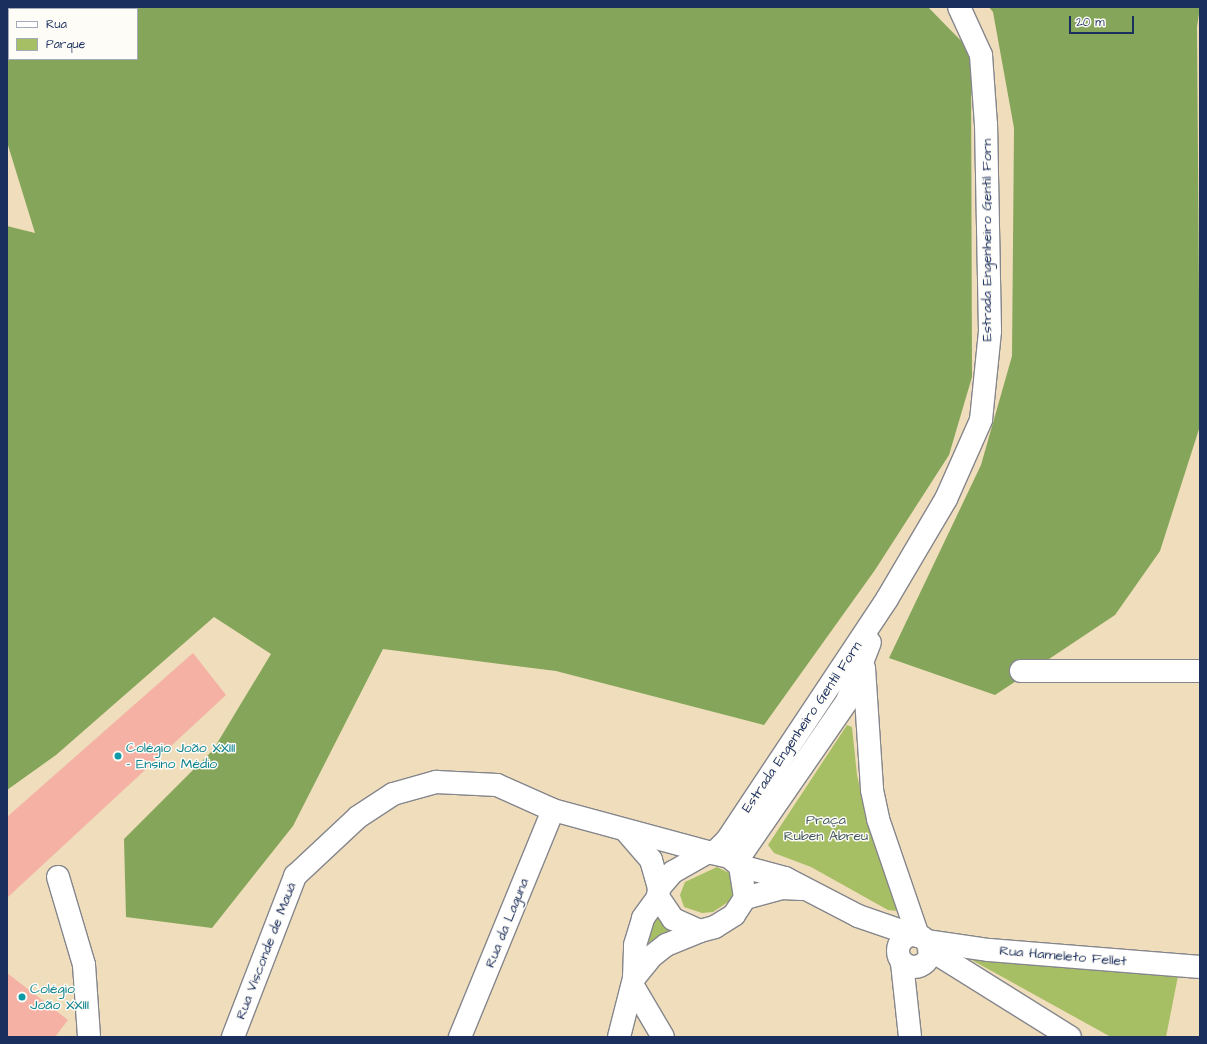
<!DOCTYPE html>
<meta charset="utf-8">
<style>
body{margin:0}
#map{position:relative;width:1207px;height:1044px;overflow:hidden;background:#efddbb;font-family:"Architects Daughter",sans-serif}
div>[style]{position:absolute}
.green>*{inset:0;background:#a7bf64}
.forest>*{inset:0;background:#85a65a}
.building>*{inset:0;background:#f4b1a4}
.roads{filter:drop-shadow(1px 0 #85868c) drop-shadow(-1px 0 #85868c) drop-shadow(0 1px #85868c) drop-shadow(0 -1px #85868c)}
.minor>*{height:22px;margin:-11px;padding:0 11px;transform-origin:11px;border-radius:11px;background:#fff}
.major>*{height:22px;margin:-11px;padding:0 11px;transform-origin:11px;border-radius:11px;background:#fff}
.major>.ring{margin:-11px;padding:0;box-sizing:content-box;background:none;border:22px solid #fff;border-radius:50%}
.dots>*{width:11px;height:11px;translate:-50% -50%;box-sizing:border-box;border:2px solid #fdfcf7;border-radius:50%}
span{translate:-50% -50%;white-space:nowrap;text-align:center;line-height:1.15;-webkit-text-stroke:3px #fdfcf7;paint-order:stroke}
.street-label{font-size:14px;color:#1b2f5e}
.culture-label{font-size:14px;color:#0d838f}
.left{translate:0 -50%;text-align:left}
.park-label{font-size:14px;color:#455a60}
.frame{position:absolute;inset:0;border:8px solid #1b2f5e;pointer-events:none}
.legend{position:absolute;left:8px;top:8px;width:130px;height:52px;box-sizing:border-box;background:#fdfcf7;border:1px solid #a3aaba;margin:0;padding:5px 7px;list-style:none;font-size:12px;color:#1b2f5e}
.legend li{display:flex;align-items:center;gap:8px;height:20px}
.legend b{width:20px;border:1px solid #a3aaba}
.scale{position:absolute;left:1069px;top:16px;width:65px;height:18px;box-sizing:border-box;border:2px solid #1b2f5e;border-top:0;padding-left:5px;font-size:12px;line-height:14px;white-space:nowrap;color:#1b2f5e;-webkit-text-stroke:3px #fdfcf7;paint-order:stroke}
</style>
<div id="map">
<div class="green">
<i style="clip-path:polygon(847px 725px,852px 727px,857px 775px,868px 825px,898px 911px,888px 910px,811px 867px,774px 853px,768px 845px)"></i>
<i style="clip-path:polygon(717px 867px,731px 874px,735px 892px,728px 902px,713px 912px,702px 913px,684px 907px,680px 895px,685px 882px)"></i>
<i style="clip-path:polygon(654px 913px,671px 931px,652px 943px,642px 938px)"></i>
<i style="clip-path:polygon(969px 953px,1178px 976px,1166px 1037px,1111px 1037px,968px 958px)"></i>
</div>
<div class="forest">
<i style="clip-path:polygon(evenodd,7px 7px,928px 7px,971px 51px,972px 377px,949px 455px,875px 570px,764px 725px,556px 671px,383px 649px,293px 826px,212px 928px,126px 917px,124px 839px,213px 750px,271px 654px,214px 617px,56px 755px,7px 790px,7px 226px,35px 233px,7px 142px,7px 7px,9px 9px,137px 9px,137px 59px,9px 59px,9px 9px)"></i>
<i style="clip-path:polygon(989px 7px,1200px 7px,1197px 27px,1200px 426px,1160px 551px,1115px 615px,995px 695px,889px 658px,981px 465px,1012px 356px,1014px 128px,993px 12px)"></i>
</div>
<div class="building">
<i style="clip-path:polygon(193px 653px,226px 695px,8px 897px,7px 817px)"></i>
<i style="clip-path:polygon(7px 973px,68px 1020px,55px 1037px,7px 1037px)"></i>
</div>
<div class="roads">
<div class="minor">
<i style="left:1021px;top:671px;width:179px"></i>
<i style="left:626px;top:831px;width:38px;rotate:49deg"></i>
<i style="left:651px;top:860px;width:29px;rotate:74deg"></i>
<i style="left:58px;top:877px;width:92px;rotate:73.5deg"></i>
<i style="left:84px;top:965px;width:72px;rotate:86deg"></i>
<i style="left:926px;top:941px;width:64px;rotate:8.1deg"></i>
<i style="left:989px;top:950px;width:212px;rotate:4.6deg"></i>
<i style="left:902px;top:963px;width:74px;rotate:83.8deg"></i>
<i style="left:634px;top:978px;width:28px;rotate:-51deg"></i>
<i style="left:652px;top:956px;width:18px;rotate:-38deg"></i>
<i style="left:666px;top:945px;width:37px;rotate:-22deg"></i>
<i style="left:633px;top:986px;width:59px;rotate:59.5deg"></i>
<i style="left:233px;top:1037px;width:173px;rotate:-68.9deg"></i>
<i style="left:295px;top:876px;width:86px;rotate:-43.1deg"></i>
<i style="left:358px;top:817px;width:42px;rotate:-33.3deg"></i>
<i style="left:393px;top:794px;width:45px;rotate:-15.6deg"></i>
<i style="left:436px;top:782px;width:61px;rotate:2.8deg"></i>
<i style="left:497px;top:785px;width:61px;rotate:24.1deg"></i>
<i style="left:553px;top:810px;width:161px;rotate:15.2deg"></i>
<i style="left:460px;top:1037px;width:245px;rotate:-67.7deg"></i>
<i style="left:619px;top:1037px;width:61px;rotate:-75.7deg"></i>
<i style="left:634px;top:978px;width:33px;rotate:-88deg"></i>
<i style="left:635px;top:945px;width:28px;rotate:-73deg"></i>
<i style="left:643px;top:918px;width:26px;rotate:-54deg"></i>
</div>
<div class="major">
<i style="left:864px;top:668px;width:122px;rotate:86.2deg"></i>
<i style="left:872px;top:790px;width:30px;rotate:78deg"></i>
<i style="left:878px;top:819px;width:124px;rotate:71.1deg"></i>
<i style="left:708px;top:852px;width:22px;rotate:13deg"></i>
<i style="left:729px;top:857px;width:14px;rotate:39deg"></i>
<i style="left:740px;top:866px;width:32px;rotate:81deg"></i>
<i style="left:745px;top:898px;width:20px;rotate:123deg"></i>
<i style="left:734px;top:915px;width:22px;rotate:148deg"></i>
<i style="left:715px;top:927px;width:16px;rotate:165deg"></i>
<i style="left:700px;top:931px;width:30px;rotate:-156deg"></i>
<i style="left:673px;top:919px;width:27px;rotate:-124deg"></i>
<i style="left:658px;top:897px;width:9px;rotate:-84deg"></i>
<i style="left:659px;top:888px;width:21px;rotate:-49deg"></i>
<i style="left:673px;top:872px;width:40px;rotate:-29.7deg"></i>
<i style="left:714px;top:853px;width:18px;rotate:-45deg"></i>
<i style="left:727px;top:840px;width:289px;rotate:-56.4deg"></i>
<i style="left:887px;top:599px;width:116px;rotate:-59.5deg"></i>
<i style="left:946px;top:499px;width:86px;rotate:-66.1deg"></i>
<i style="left:981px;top:420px;width:89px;rotate:-84.2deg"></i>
<i style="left:990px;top:331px;width:206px;rotate:-91.1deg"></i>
<i style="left:986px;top:125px;width:70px;rotate:-94.1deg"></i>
<i style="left:981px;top:55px;width:53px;rotate:-114.6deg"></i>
<i style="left:736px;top:862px;width:196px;rotate:-55.4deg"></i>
<i style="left:847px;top:701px;width:63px;rotate:-68.7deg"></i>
<i style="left:740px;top:866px;width:47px;rotate:14.9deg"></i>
<i style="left:785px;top:878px;width:82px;rotate:27.5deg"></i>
<i style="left:858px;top:916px;width:58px;rotate:19.1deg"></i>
<i style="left:745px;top:898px;width:38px;rotate:-15deg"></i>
<i style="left:782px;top:888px;width:20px;rotate:3deg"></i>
<i class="ring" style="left:898px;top:935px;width:10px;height:10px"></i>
<i style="left:929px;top:949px;width:166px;rotate:32deg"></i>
</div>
</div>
<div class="dots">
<i style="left:118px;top:756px;background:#0f9aa8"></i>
<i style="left:22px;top:997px;background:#0f9aa8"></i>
</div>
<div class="street-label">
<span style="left:987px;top:240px;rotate:-90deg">Estrada Engenheiro Gentil Forn</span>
<span style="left:802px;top:727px;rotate:-56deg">Estrada Engenheiro Gentil Forn</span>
<span style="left:507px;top:923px;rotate:-68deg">Rua da Laguna</span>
<span style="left:266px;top:951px;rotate:-69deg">Rua Visconde de Mauá</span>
<span style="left:1063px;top:956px;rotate:5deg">Rua Hameleto Fellet</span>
</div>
<div class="culture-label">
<span class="left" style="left:126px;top:756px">Colégio João XXIII<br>- Ensino Médio</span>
<span class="left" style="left:30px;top:997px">Colégio<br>João XXIII</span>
</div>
<div class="park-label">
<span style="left:826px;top:828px">Praça<br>Ruben Abreu</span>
</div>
<div class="frame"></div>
<ul class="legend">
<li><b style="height:5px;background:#fff"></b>Rua</li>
<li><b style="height:11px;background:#a7bf64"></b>Parque</li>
</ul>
<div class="scale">20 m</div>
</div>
